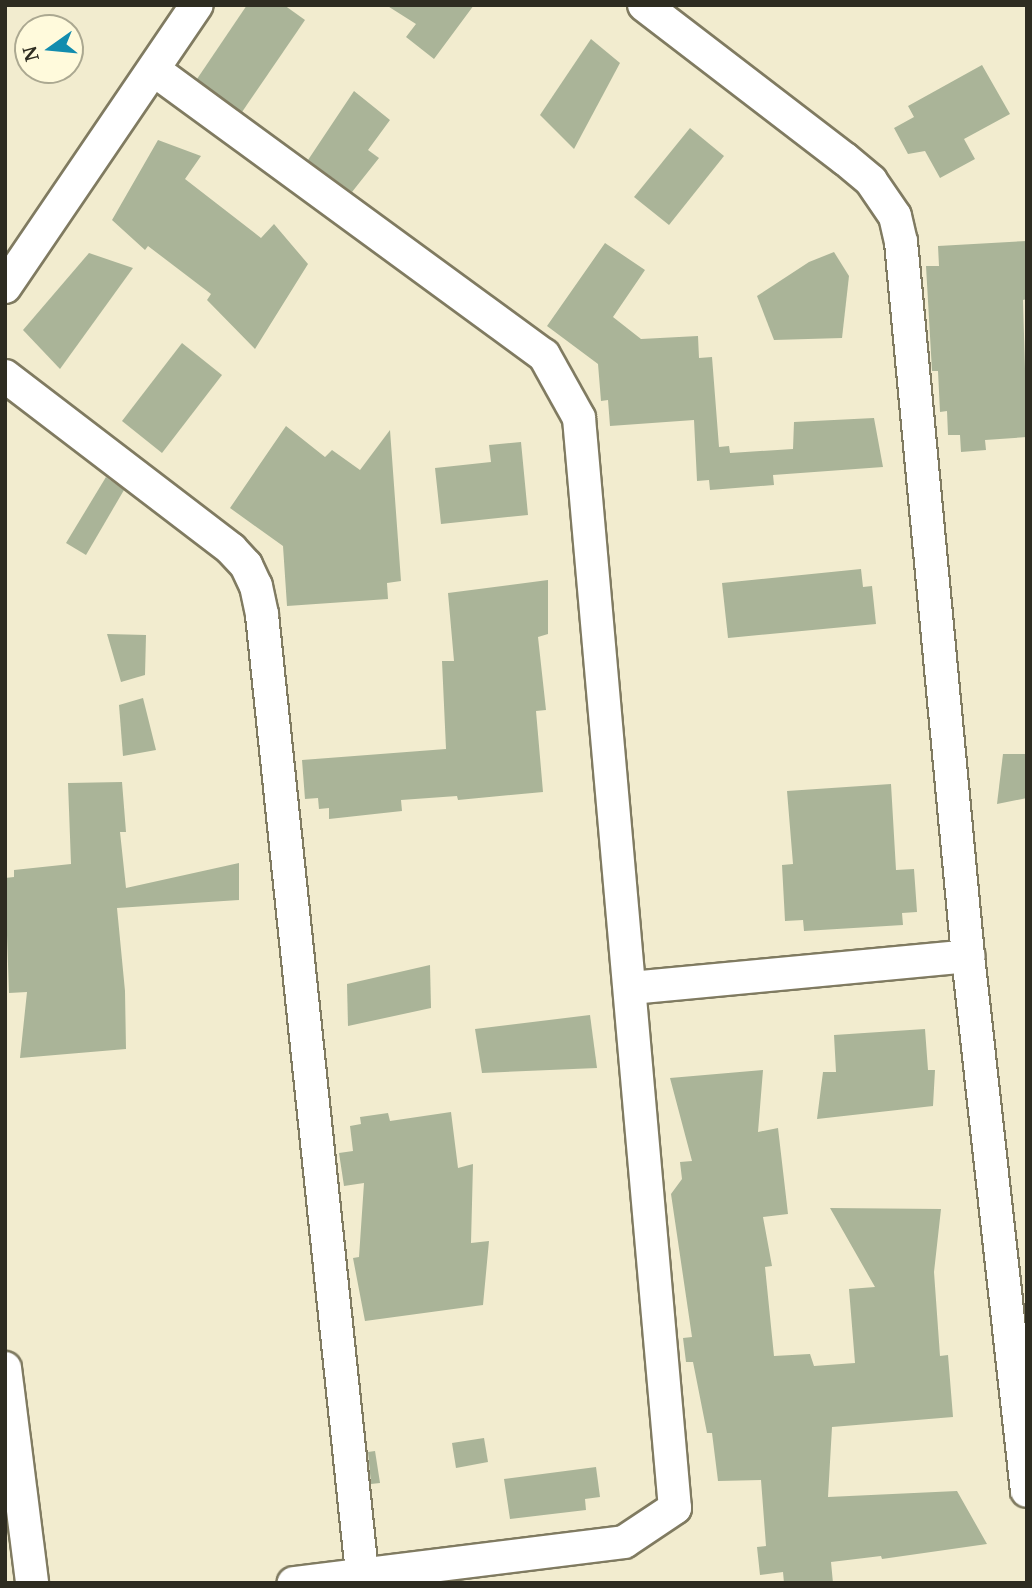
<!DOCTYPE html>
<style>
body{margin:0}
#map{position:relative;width:1032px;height:1588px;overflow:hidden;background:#f2eccf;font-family:"Noto Serif",serif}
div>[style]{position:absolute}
.building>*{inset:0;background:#aab498}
.roads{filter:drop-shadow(2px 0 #807b61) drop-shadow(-2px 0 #807b61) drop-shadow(0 2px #807b61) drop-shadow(0 -2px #807b61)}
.street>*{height:32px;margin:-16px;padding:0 16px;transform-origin:16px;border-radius:16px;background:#fff}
span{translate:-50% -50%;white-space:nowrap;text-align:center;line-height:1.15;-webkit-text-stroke:5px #fffadc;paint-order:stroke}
.frame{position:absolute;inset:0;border:7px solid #2e2c21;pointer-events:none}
.north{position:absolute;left:14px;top:14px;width:70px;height:70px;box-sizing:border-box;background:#fffadc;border:2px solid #aba891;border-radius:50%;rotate:255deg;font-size:19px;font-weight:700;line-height:28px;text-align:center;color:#2e2c21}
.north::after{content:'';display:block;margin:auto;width:24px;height:32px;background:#128cae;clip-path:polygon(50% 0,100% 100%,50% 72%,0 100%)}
</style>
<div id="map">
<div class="building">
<i style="clip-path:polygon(247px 5px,284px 5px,305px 20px,242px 112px,197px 79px)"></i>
<i style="clip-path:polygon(386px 5px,474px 5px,434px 59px,406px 37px,416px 24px)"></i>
<i style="clip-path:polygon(591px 39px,620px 63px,574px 149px,540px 115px)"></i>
<i style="clip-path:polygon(982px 65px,1010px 114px,964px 139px,975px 159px,940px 178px,925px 151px,908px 154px,894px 128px,914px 117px,908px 106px)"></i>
<i style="clip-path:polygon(354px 91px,390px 120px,368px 150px,379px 158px,352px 192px,308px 160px)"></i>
<i style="clip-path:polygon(690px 128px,724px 156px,669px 225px,634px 197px)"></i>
<i style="clip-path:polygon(158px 140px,201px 156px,185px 179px,261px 238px,274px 224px,308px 264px,255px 349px,207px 300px,211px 294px,148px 246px,145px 250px,112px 220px)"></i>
<i style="clip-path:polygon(1027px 241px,1027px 299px,1023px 300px,1027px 437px,985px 440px,986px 450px,961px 452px,960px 435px,948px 435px,947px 411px,940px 412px,938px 371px,932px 371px,926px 266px,939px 266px,938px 246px)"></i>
<i style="clip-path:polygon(605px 243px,645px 270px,613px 317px,641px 339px,698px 336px,699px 358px,712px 357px,719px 447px,729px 446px,730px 453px,793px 449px,794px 422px,874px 418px,883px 467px,773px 475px,774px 485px,710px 490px,709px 480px,697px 481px,694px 420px,610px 426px,608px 400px,601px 401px,598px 364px,547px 326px)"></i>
<i style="clip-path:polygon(834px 252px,849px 276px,842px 338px,774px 340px,757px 296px,809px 262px)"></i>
<i style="clip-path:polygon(89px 253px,133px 268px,60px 369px,23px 330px)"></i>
<i style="clip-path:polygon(182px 343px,222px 375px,162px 453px,122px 421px)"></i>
<i style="clip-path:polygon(286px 426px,325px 457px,332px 450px,360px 470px,390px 430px,401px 581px,387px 583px,388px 599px,287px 606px,283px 546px,230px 508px)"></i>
<i style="clip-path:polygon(521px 442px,528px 515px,441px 524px,435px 468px,491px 462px,489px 445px)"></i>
<i style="clip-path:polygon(106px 477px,124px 490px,86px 555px,66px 543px)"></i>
<i style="clip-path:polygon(861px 569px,863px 587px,872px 586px,876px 624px,728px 638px,722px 583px)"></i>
<i style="clip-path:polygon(548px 580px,548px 634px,538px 637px,546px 710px,536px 711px,543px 792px,458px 800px,457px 796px,401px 800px,402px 811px,329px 819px,329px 808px,319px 809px,318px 798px,305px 799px,302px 760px,446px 749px,442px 661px,454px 661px,448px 593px)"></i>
<i style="clip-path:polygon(107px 634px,146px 635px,145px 675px,121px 682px)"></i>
<i style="clip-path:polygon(143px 698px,156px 750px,123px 756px,119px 705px)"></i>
<i style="clip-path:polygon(1003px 754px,1027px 754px,1027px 798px,997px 804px)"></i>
<i style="clip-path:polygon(122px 782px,126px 832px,120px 832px,126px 888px,239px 863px,239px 900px,117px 908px,125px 991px,126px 1049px,20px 1058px,27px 992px,9px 993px,5px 878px,14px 877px,14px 870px,71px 864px,68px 783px)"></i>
<i style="clip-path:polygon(891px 784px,896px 870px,914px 869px,917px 912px,902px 913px,903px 925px,804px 931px,803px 920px,785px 921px,782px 865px,793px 864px,787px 791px)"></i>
<i style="clip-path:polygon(430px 965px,431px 1008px,348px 1026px,347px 984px)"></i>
<i style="clip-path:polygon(590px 1015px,597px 1068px,482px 1073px,475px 1029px)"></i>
<i style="clip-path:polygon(925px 1029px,928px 1070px,935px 1070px,933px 1106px,817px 1119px,823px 1072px,836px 1072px,834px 1035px)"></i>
<i style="clip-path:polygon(763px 1070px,758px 1132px,778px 1128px,788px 1214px,763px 1217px,772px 1266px,765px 1267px,774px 1356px,810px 1354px,814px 1366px,855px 1363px,849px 1289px,875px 1287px,830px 1208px,941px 1209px,934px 1272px,940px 1356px,948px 1355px,953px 1417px,832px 1427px,828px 1497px,957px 1491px,987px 1544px,882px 1559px,881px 1556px,831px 1562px,833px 1583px,784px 1583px,783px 1572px,760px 1575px,757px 1547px,766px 1546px,761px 1480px,718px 1481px,712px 1433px,707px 1433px,693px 1362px,686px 1362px,683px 1338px,692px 1337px,671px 1194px,682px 1179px,680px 1162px,692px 1161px,670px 1078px)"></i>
<i style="clip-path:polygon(451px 1112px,458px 1168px,473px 1164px,471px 1243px,489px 1241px,483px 1305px,365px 1321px,353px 1258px,359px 1257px,364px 1183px,344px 1186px,339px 1153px,353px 1151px,350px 1126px,361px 1124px,360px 1117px,388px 1113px,390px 1121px)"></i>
<i style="clip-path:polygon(484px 1438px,488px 1462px,456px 1468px,452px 1443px)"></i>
<i style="clip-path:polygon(375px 1451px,380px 1483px,371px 1484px,368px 1452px)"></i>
<i style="clip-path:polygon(596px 1467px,600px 1497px,585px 1499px,586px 1510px,510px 1519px,504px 1479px)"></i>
</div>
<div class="roads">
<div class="street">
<i style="left:644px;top:5px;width:253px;rotate:37.5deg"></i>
<i style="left:845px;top:159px;width:34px;rotate:40deg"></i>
<i style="left:871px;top:181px;width:42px;rotate:55.6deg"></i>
<i style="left:895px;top:216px;width:27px;rotate:77deg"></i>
<i style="left:901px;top:242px;width:717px;rotate:84.64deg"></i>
<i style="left:968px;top:956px;width:538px;rotate:83.71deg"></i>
<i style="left:154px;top:70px;width:483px;rotate:36.2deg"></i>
<i style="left:544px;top:355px;width:72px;rotate:60.9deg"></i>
<i style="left:579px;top:418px;width:1094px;rotate:84.97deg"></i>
<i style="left:675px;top:1508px;width:61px;rotate:146.3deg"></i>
<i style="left:624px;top:1542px;width:333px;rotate:172.9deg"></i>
<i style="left:5px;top:287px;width:341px;rotate:-55.8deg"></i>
<i style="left:5px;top:376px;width:285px;rotate:37.4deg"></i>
<i style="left:231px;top:549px;width:22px;rotate:47deg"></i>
<i style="left:246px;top:565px;width:23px;rotate:65deg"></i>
<i style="left:256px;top:586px;width:30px;rotate:78deg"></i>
<i style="left:262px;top:615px;width:963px;rotate:84.04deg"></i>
<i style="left:631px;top:988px;width:339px;rotate:-5.4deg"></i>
<i style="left:5px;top:1368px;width:217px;rotate:82.8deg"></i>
</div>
</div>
<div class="frame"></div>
<div class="north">N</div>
</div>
